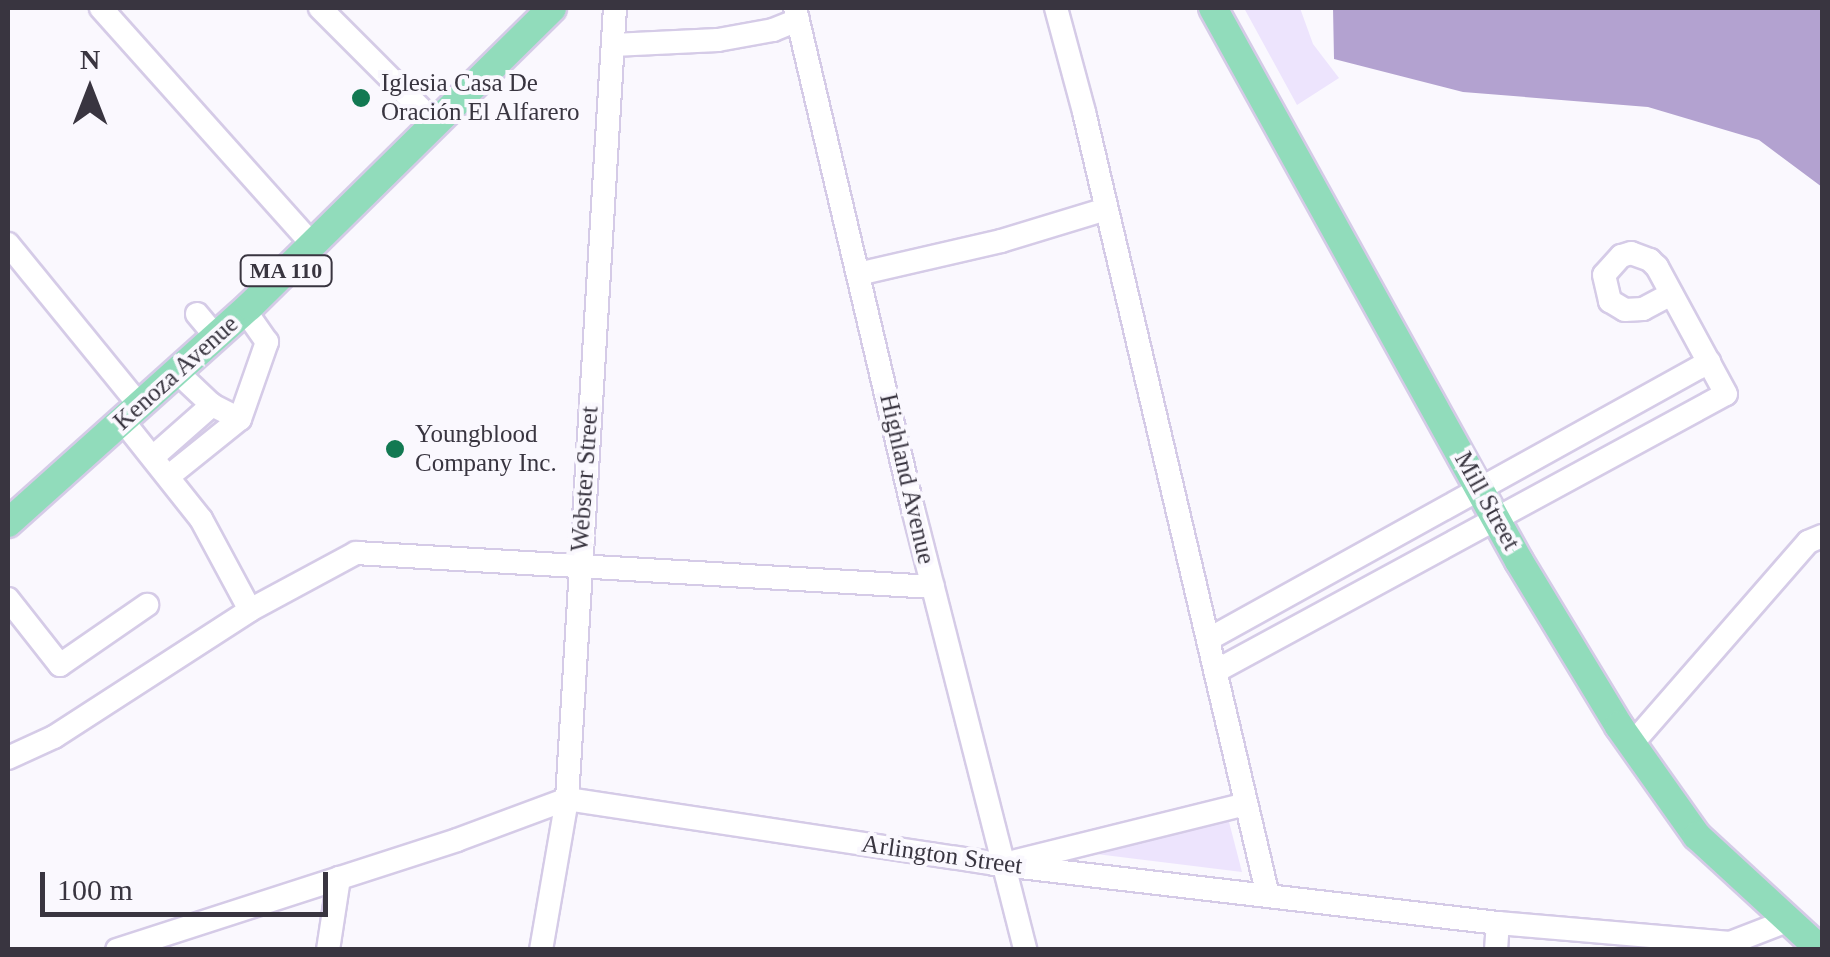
<!DOCTYPE html>
<meta charset="utf-8">
<style>
body{margin:0}
#map{position:relative;width:1830px;height:957px;overflow:hidden;background:#faf8fe;font-family:"Times New Roman",serif}
div>[style]{position:absolute}
.green>*{inset:0;background:#ede4fd}
.water>*{inset:0;background:#b3a2d0}
.roads{filter:drop-shadow(2px 0 #d5cbe7) drop-shadow(-2px 0 #d5cbe7) drop-shadow(0 2px #d5cbe7) drop-shadow(0 -2px #d5cbe7)}
.minor>*{height:22px;margin:-11px;padding:0 11px;transform-origin:11px;border-radius:11px;background:#fff}
.major>*{height:28px;margin:-14px;padding:0 14px;transform-origin:14px;border-radius:14px;background:#91dcbb}
.dots>*{width:28px;height:28px;translate:-50% -50%;box-sizing:border-box;border:5px solid #faf8fe;border-radius:50%}
span{translate:-50% -50%;white-space:nowrap;text-align:center;line-height:1.15;-webkit-text-stroke:8px #faf8fe;paint-order:stroke}
.shield-label span{padding:2px 8px;background:#faf8fe;border:2px solid;border-radius:8px;-webkit-text-stroke-width:0}
.shield-label{font-size:22px;color:#393540;font-weight:700}
.poi-label{font-size:25px;color:#393540}
.left{translate:0 -50%;text-align:left}
.street-label{font-size:25px;color:#393540}
.frame{position:absolute;inset:0;border:10px solid #393540;pointer-events:none}
.north{position:absolute;left:40px;top:40px;width:100px;height:100px;-webkit-text-stroke:8px #faf8fe;paint-order:stroke;rotate:0deg;font-size:28px;font-weight:700;line-height:40px;text-align:center;color:#393540}
.north::after{content:'';display:block;margin:auto;width:35px;height:45px;background:#393540;clip-path:polygon(50% 0,100% 100%,50% 72%,0 100%)}
.scale{position:absolute;left:40px;top:872px;width:288px;height:45px;box-sizing:border-box;border:5px solid #393540;border-top:0;padding-left:12px;font-size:30px;line-height:35px;white-space:nowrap;color:#393540;-webkit-text-stroke:8px #faf8fe;paint-order:stroke}
</style>
<div id="map">
<div class="green">
<i style="clip-path:polygon(1244px 8px,1300px 8px,1313px 44px,1339px 78px,1297px 105px)"></i>
<i style="clip-path:polygon(1228px 818px,1242px 872px,1088px 853px)"></i>
</div>
<div class="water">
<i style="clip-path:polygon(1333px 8px,1822px 8px,1822px 187px,1759px 140px,1648px 107px,1463px 92px,1334px 59px)"></i>
</div>
<div class="roads">
<div class="minor">
<i style="left:101px;top:8px;width:318px;rotate:48.2deg"></i>
<i style="left:320px;top:8px;width:164px;rotate:45deg"></i>
<i style="left:795px;top:8px;width:515px;rotate:76.75deg"></i>
<i style="left:913px;top:509px;width:455px;rotate:75.7deg"></i>
<i style="left:1056px;top:8px;width:108px;rotate:74.9deg"></i>
<i style="left:1084px;top:112px;width:805px;rotate:76.79deg"></i>
<i style="left:613px;top:45px;width:105px;rotate:-2.7deg"></i>
<i style="left:718px;top:40px;width:56px;rotate:-10.3deg"></i>
<i style="left:773px;top:30px;width:27px;rotate:-22deg"></i>
<i style="left:8px;top:244px;width:209px;rotate:50.8deg"></i>
<i style="left:858px;top:274px;width:147px;rotate:-13deg"></i>
<i style="left:1001px;top:241px;width:110px;rotate:-16.9deg"></i>
<i style="left:197px;top:314px;width:30px;rotate:50deg"></i>
<i style="left:177px;top:372px;width:48px;rotate:43.3deg"></i>
<i style="left:123px;top:421px;width:125px;rotate:51.5deg"></i>
<i style="left:201px;top:519px;width:103px;rotate:61.7deg"></i>
<i style="left:153px;top:457px;width:79px;rotate:-41.4deg"></i>
<i style="left:212px;top:405px;width:31px;rotate:27deg"></i>
<i style="left:169px;top:476px;width:91px;rotate:-38.8deg"></i>
<i style="left:240px;top:419px;width:82px;rotate:-70.7deg"></i>
<i style="left:267px;top:342px;width:38px;rotate:-125deg"></i>
<i style="left:8px;top:599px;width:84px;rotate:51.8deg"></i>
<i style="left:60px;top:665px;width:106px;rotate:-34.6deg"></i>
<i style="left:1209px;top:639px;width:572px;rotate:-28.99deg"></i>
<i style="left:1216px;top:671px;width:580px;rotate:-28.51deg"></i>
<i style="left:1726px;top:394px;width:145px;rotate:-118.5deg"></i>
<i style="left:1657px;top:267px;width:10px;rotate:-135deg"></i>
<i style="left:1650px;top:260px;width:20px;rotate:-160deg"></i>
<i style="left:1631px;top:253px;width:10px;rotate:163deg"></i>
<i style="left:1621px;top:256px;width:25px;rotate:132deg"></i>
<i style="left:1604px;top:275px;width:27px;rotate:77deg"></i>
<i style="left:1610px;top:301px;width:17px;rotate:31deg"></i>
<i style="left:1625px;top:310px;width:18px;rotate:-3deg"></i>
<i style="left:1643px;top:309px;width:32px;rotate:-28deg"></i>
<i style="left:1631px;top:745px;width:269px;rotate:-48.9deg"></i>
<i style="left:1808px;top:542px;width:15px;rotate:-23deg"></i>
<i style="left:8px;top:758px;width:51px;rotate:-24.5deg"></i>
<i style="left:54px;top:737px;width:234px;rotate:-32.9deg"></i>
<i style="left:250px;top:610px;width:120px;rotate:-28.3deg"></i>
<i style="left:356px;top:553px;width:578px;rotate:3.37deg"></i>
<i style="left:1016px;top:861px;width:237px;rotate:-13.9deg"></i>
<i style="left:117px;top:950px;width:357px;rotate:-17.9deg"></i>
<i style="left:457px;top:840px;width:117px;rotate:-20.4deg"></i>
<i style="left:567px;top:799px;width:433px;rotate:8.6deg"></i>
<i style="left:995px;top:864px;width:506px;rotate:6.69deg"></i>
<i style="left:1498px;top:923px;width:233px;rotate:4.9deg"></i>
<i style="left:1730px;top:943px;width:61px;rotate:-21.1deg"></i>
<i style="left:328px;top:950px;width:73px;rotate:-81.3deg"></i>
<i style="left:541px;top:950px;width:153px;rotate:-80.2deg"></i>
<i style="left:567px;top:799px;width:792px;rotate:-86.53deg"></i>
<i style="left:1496px;top:950px;width:27px;rotate:-86deg"></i>
</div>
<div class="major">
<i style="left:1213px;top:8px;width:632px;rotate:61.04deg"></i>
<i style="left:1519px;top:561px;width:193px;rotate:58.8deg"></i>
<i style="left:1619px;top:726px;width:135px;rotate:54.7deg"></i>
<i style="left:1697px;top:836px;width:168px;rotate:42.6deg"></i>
<i style="left:8px;top:523px;width:325px;rotate:-41.9deg"></i>
<i style="left:250px;top:306px;width:424px;rotate:-44.6deg"></i>
</div>
</div>
<div class="dots">
<i style="left:361px;top:98px;background:#127952"></i>
<i style="left:395px;top:449px;background:#127952"></i>
</div>
<div class="shield-label">
<span style="left:286px;top:271px">MA 110</span>
</div>
<div class="poi-label">
<span class="left" style="left:381px;top:98px">Iglesia Casa De<br>Oración El Alfarero</span>
<span class="left" style="left:415px;top:449px">Youngblood<br>Company Inc.</span>
</div>
<div class="street-label">
<span style="left:176px;top:373px;rotate:-42deg">Kenoza Avenue</span>
<span style="left:585px;top:479px;rotate:-86deg">Webster Street</span>
<span style="left:907px;top:479px;rotate:77deg">Highland Avenue</span>
<span style="left:1487px;top:501px;rotate:61deg">Mill Street</span>
<span style="left:942px;top:855px;rotate:8deg">Arlington Street</span>
</div>
<div class="frame"></div>
<div class="north">N</div>
<div class="scale">100 m</div>
</div>
